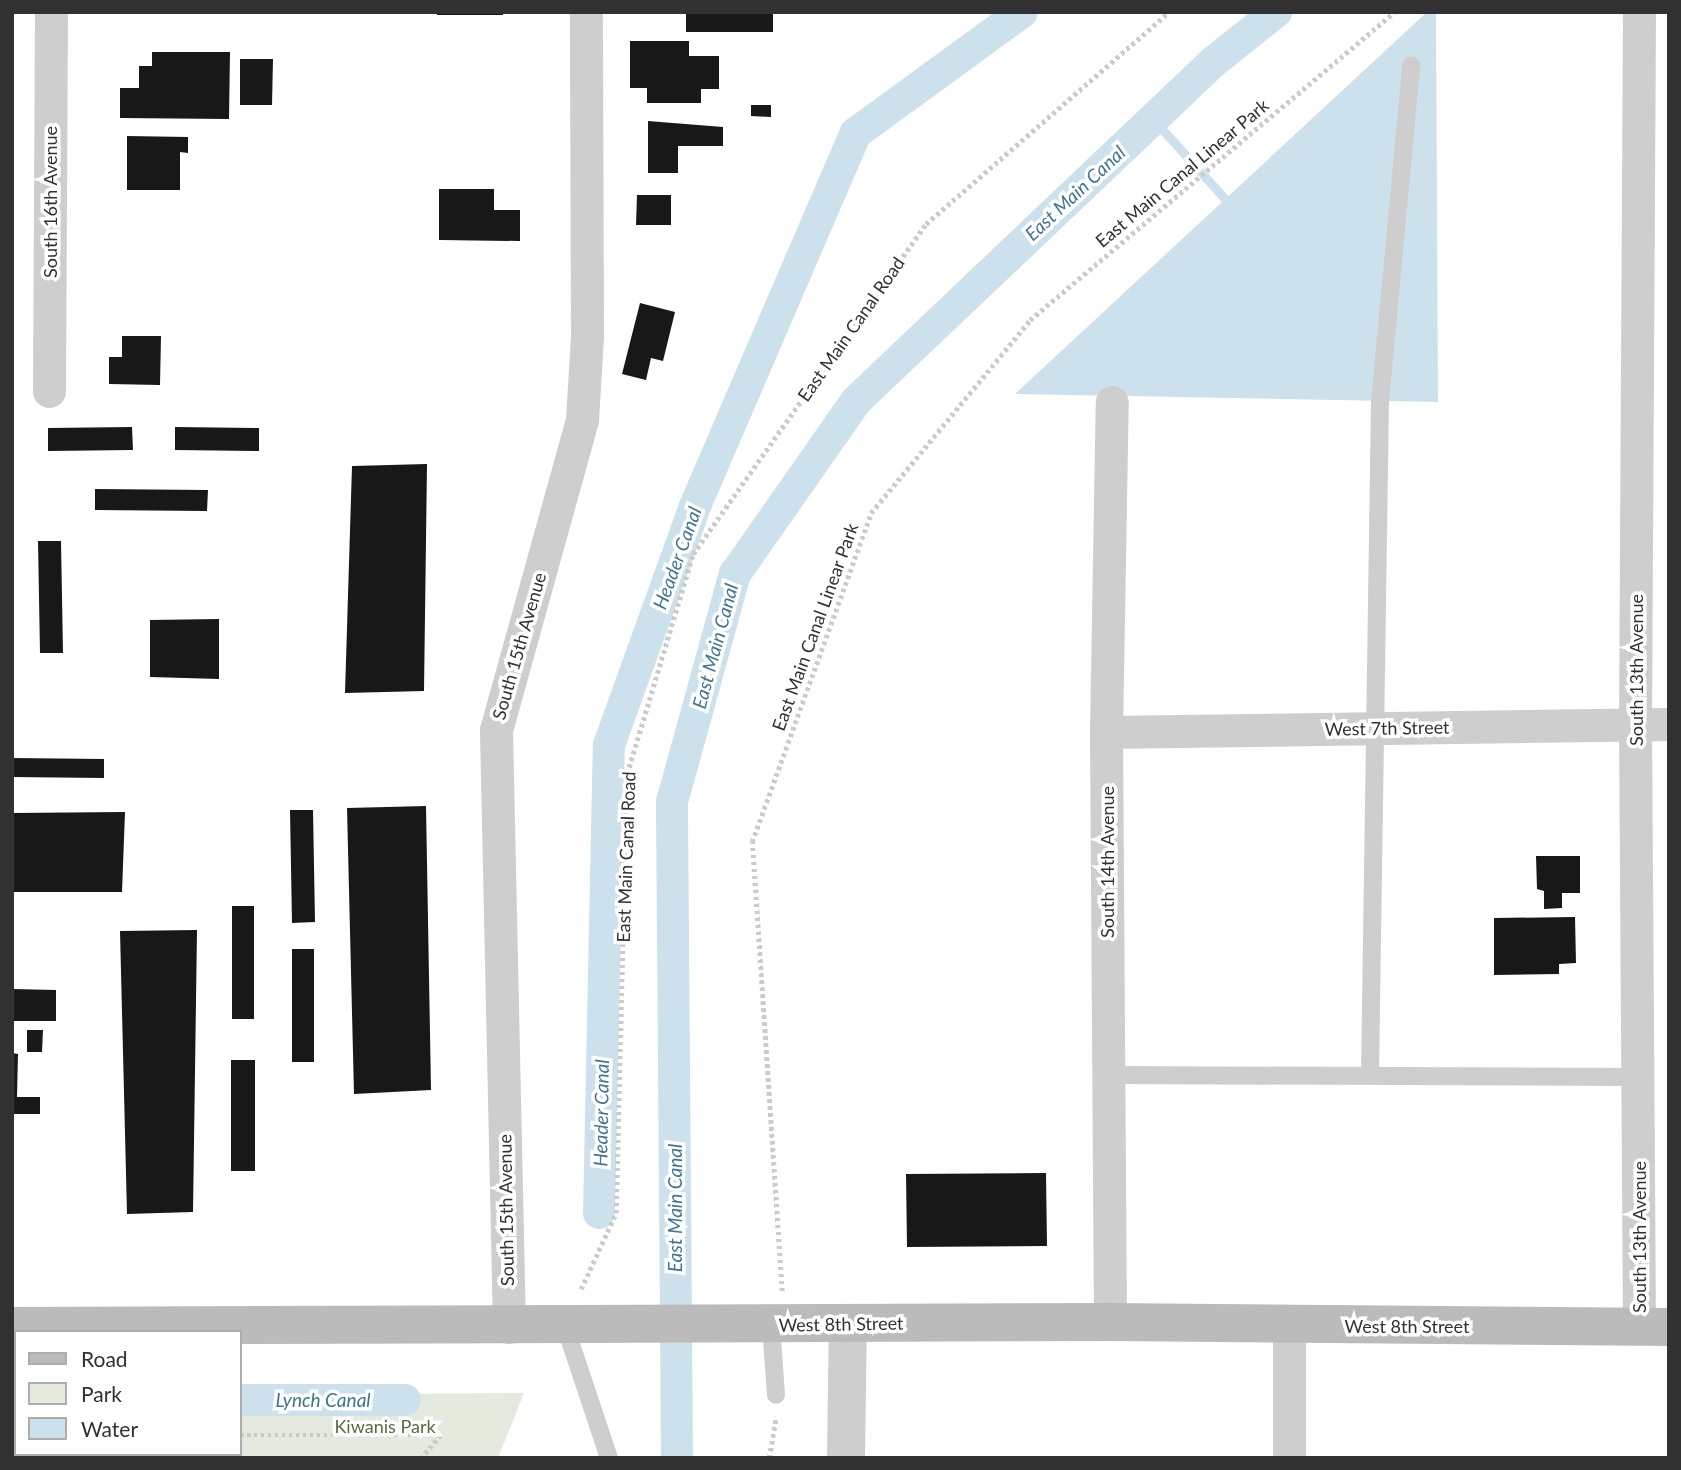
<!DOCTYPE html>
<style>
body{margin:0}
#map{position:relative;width:1681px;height:1470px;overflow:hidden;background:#fff;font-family:Lato,sans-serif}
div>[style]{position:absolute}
.green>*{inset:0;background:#e4eadd}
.water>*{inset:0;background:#cde1ec}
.stream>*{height:9px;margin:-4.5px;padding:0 4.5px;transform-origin:4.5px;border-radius:4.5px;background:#cde1ec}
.canal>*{height:32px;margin:-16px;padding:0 16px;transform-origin:16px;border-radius:16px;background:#cde1ec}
.building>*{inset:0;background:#181818}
.path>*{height:4.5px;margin-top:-2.25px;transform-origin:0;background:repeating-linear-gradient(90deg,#cbcbcb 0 3.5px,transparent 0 7px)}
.service>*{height:18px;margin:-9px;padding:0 9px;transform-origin:9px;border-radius:9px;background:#cecece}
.minor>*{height:33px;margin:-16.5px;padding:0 16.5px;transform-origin:16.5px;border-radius:16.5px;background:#cecece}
.tertiary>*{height:38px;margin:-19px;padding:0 19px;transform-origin:19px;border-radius:19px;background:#cecece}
.secondary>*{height:38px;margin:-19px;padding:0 19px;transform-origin:19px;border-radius:19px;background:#bbb}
span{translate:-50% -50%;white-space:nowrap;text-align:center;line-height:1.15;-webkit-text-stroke:7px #fff;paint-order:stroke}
.street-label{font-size:18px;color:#313131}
.park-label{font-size:18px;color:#556c3f}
.water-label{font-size:19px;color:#407491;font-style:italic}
.frame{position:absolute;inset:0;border:14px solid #313131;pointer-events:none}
.legend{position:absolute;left:14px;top:1330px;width:228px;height:126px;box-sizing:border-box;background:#fff;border:2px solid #adadad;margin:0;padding:9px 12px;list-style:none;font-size:21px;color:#313131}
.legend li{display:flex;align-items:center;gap:14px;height:35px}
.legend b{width:35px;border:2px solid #adadad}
</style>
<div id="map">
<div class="green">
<i style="clip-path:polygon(524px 1393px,498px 1458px,12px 1458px,12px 1396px,16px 1454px,240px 1454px,240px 1395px)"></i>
</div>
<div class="water">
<i style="clip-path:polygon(1427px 12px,1436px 12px,1438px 402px,1015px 394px)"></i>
</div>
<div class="stream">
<i style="left:1153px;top:119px;width:108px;rotate:48deg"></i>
</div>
<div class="canal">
<i style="left:599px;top:1213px;width:468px;rotate:-88.8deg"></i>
<i style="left:609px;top:745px;width:254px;rotate:-70.2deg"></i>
<i style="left:695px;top:506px;width:406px;rotate:-66.7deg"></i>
<i style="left:856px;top:133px;width:205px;rotate:-36.1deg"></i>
<i style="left:240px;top:1400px;width:165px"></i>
<i style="left:12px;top:1401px;width:4px"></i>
<i style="left:677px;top:1458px;width:656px;rotate:-90.44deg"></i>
<i style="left:672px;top:802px;width:237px;rotate:-74.6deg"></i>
<i style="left:735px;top:574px;width:211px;rotate:-55deg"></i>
<i style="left:856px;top:401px;width:491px;rotate:-43.5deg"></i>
<i style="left:1212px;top:63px;width:82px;rotate:-38.6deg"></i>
</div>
<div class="building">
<i style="clip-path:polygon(437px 12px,503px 12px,503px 15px,437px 15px)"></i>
<i style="clip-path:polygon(686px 12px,773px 12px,773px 32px,686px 32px)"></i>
<i style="clip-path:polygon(630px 41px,689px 41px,689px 56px,719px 56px,719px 89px,701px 89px,701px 103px,647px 103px,647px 88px,630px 88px)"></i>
<i style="clip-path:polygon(152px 52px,230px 52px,229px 119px,120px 118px,120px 88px,139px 88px,139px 66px,152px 66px)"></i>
<i style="clip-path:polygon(240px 59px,273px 59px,272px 105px,240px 105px)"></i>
<i style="clip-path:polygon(751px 105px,771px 105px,771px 117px,751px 116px)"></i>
<i style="clip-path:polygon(648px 121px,723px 127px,723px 146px,678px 146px,678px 173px,648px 173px)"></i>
<i style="clip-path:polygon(127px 136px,188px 137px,188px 153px,180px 152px,180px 190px,127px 190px)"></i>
<i style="clip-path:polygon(439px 189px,494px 189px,494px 210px,520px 210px,520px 241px,439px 240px)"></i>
<i style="clip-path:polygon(637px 195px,671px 195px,671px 225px,636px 225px)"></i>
<i style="clip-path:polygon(640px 303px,675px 312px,663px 361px,651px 358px,646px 380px,622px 374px)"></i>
<i style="clip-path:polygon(122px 336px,161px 336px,160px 385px,109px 384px,109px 357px,122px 357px)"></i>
<i style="clip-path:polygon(132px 427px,133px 450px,48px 451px,48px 428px)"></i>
<i style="clip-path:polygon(175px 427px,259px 428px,259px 451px,175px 450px)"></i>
<i style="clip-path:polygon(427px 464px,424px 691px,345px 693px,352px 466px)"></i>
<i style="clip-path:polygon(95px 489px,208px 490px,207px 511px,95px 510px)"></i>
<i style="clip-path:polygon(38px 541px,61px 541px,63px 653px,40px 653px)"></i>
<i style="clip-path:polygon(219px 619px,219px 679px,150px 677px,150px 620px)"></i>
<i style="clip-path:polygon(12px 758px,104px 759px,104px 778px,12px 777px)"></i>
<i style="clip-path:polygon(426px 806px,431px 1090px,354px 1094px,347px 808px)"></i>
<i style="clip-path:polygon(290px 810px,313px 810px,315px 922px,292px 923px)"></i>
<i style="clip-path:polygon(125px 812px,122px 892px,12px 892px,12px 813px)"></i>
<i style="clip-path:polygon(1536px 856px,1580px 856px,1580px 893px,1562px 893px,1562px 908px,1544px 909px,1544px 891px,1537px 889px)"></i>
<i style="clip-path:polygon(232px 906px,254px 906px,254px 1019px,232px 1019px)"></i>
<i style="clip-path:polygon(1575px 917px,1576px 963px,1559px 964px,1559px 974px,1494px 975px,1494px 918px)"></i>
<i style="clip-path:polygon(197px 930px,193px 1212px,127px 1214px,120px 931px)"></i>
<i style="clip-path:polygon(292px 949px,314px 949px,314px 1062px,292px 1062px)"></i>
<i style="clip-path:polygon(12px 989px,56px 990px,56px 1021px,12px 1021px)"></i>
<i style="clip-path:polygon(27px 1030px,43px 1030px,42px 1052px,27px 1052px)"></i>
<i style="clip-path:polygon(12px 1053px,18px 1054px,17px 1097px,40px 1097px,40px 1114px,12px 1114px)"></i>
<i style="clip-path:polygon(231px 1060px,255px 1060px,255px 1171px,231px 1171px)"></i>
<i style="clip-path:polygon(1046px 1173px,1047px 1246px,907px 1247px,906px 1174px)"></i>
</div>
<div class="path">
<i style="left:581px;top:1289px;width:84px;rotate:-65.3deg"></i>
<i style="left:616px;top:1213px;width:439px;rotate:-88.6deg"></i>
<i style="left:627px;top:774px;width:230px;rotate:-73.3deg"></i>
<i style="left:693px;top:554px;width:404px;rotate:-54.8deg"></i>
<i style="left:926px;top:224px;width:322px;rotate:-41.1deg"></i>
<i style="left:782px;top:1291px;width:450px;rotate:-93.8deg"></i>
<i style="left:752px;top:842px;width:350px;rotate:-70.1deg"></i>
<i style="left:871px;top:513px;width:250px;rotate:-50.5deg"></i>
<i style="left:1030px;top:320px;width:477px;rotate:-40.2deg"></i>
<i style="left:240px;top:1435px;width:201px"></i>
<i style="left:441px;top:1435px;width:30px;rotate:130deg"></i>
<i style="left:12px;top:1436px;width:4px"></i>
<i style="left:769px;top:1458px;width:42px;rotate:-80.3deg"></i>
</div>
<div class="service">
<i style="left:1370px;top:1074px;width:672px;rotate:-89.15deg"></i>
<i style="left:1380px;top:402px;width:338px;rotate:-84.7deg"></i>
<i style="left:1109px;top:1075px;width:529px;rotate:0.22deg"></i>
<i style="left:771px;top:1324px;width:71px;rotate:86deg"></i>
<i style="left:565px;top:1326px;width:139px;rotate:71.6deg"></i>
</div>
<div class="minor">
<i style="left:1639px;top:12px;width:712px;rotate:90.32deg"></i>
<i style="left:1635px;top:724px;width:603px;rotate:89.62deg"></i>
<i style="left:49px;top:391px;width:379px;rotate:-89.7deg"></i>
<i style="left:1106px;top:732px;width:563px;rotate:-0.81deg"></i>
<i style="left:1110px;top:1322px;width:590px;rotate:-90.39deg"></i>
<i style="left:1106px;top:732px;width:330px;rotate:-89deg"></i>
<i style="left:509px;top:1327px;width:597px;rotate:-91.25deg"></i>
<i style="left:496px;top:730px;width:322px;rotate:-74.5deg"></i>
<i style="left:582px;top:420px;width:85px;rotate:-86.6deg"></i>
<i style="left:587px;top:335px;width:323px;rotate:-90.2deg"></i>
<i style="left:1289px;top:1458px;width:132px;rotate:-90deg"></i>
</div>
<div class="tertiary">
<i style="left:846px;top:1458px;width:135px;rotate:-89.2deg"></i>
</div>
<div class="secondary">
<i style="left:12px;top:1326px;width:1098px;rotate:-0.21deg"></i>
<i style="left:1110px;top:1322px;width:559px;rotate:0.51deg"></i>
</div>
<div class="street-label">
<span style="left:1182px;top:173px;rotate:-40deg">East Main Canal Linear Park</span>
<span style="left:50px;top:202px;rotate:-90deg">South 16th Avenue</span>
<span style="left:851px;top:329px;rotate:-55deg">East Main Canal Road</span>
<span style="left:815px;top:627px;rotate:-70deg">East Main Canal Linear Park</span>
<span style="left:519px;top:646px;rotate:-74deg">South 15th Avenue</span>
<span style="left:1636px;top:670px;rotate:-90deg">South 13th Avenue</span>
<span style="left:1387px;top:728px;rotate:-1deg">West 7th Street</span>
<span style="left:626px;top:857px;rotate:-88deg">East Main Canal Road</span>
<span style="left:1107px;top:862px;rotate:-90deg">South 14th Avenue</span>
<span style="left:506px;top:1210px;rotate:-91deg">South 15th Avenue</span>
<span style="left:1639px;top:1237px;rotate:-90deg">South 13th Avenue</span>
<span style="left:841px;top:1324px;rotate:-1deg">West 8th Street</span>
<span style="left:1407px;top:1326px">West 8th Street</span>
</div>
<div class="park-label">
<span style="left:385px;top:1426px">Kiwanis Park</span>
</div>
<div class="water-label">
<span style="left:1075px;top:193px;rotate:-43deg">East Main Canal</span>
<span style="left:677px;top:558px;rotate:-70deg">Header Canal</span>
<span style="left:715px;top:646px;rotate:-75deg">East Main Canal</span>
<span style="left:601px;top:1113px;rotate:-89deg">Header Canal</span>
<span style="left:675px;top:1208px;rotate:-90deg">East Main Canal</span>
<span style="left:323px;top:1400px">Lynch Canal</span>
</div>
<div class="frame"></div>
<ul class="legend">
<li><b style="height:9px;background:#bbb"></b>Road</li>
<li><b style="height:19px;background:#e4eadd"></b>Park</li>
<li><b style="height:19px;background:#cde1ec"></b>Water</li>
</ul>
</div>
